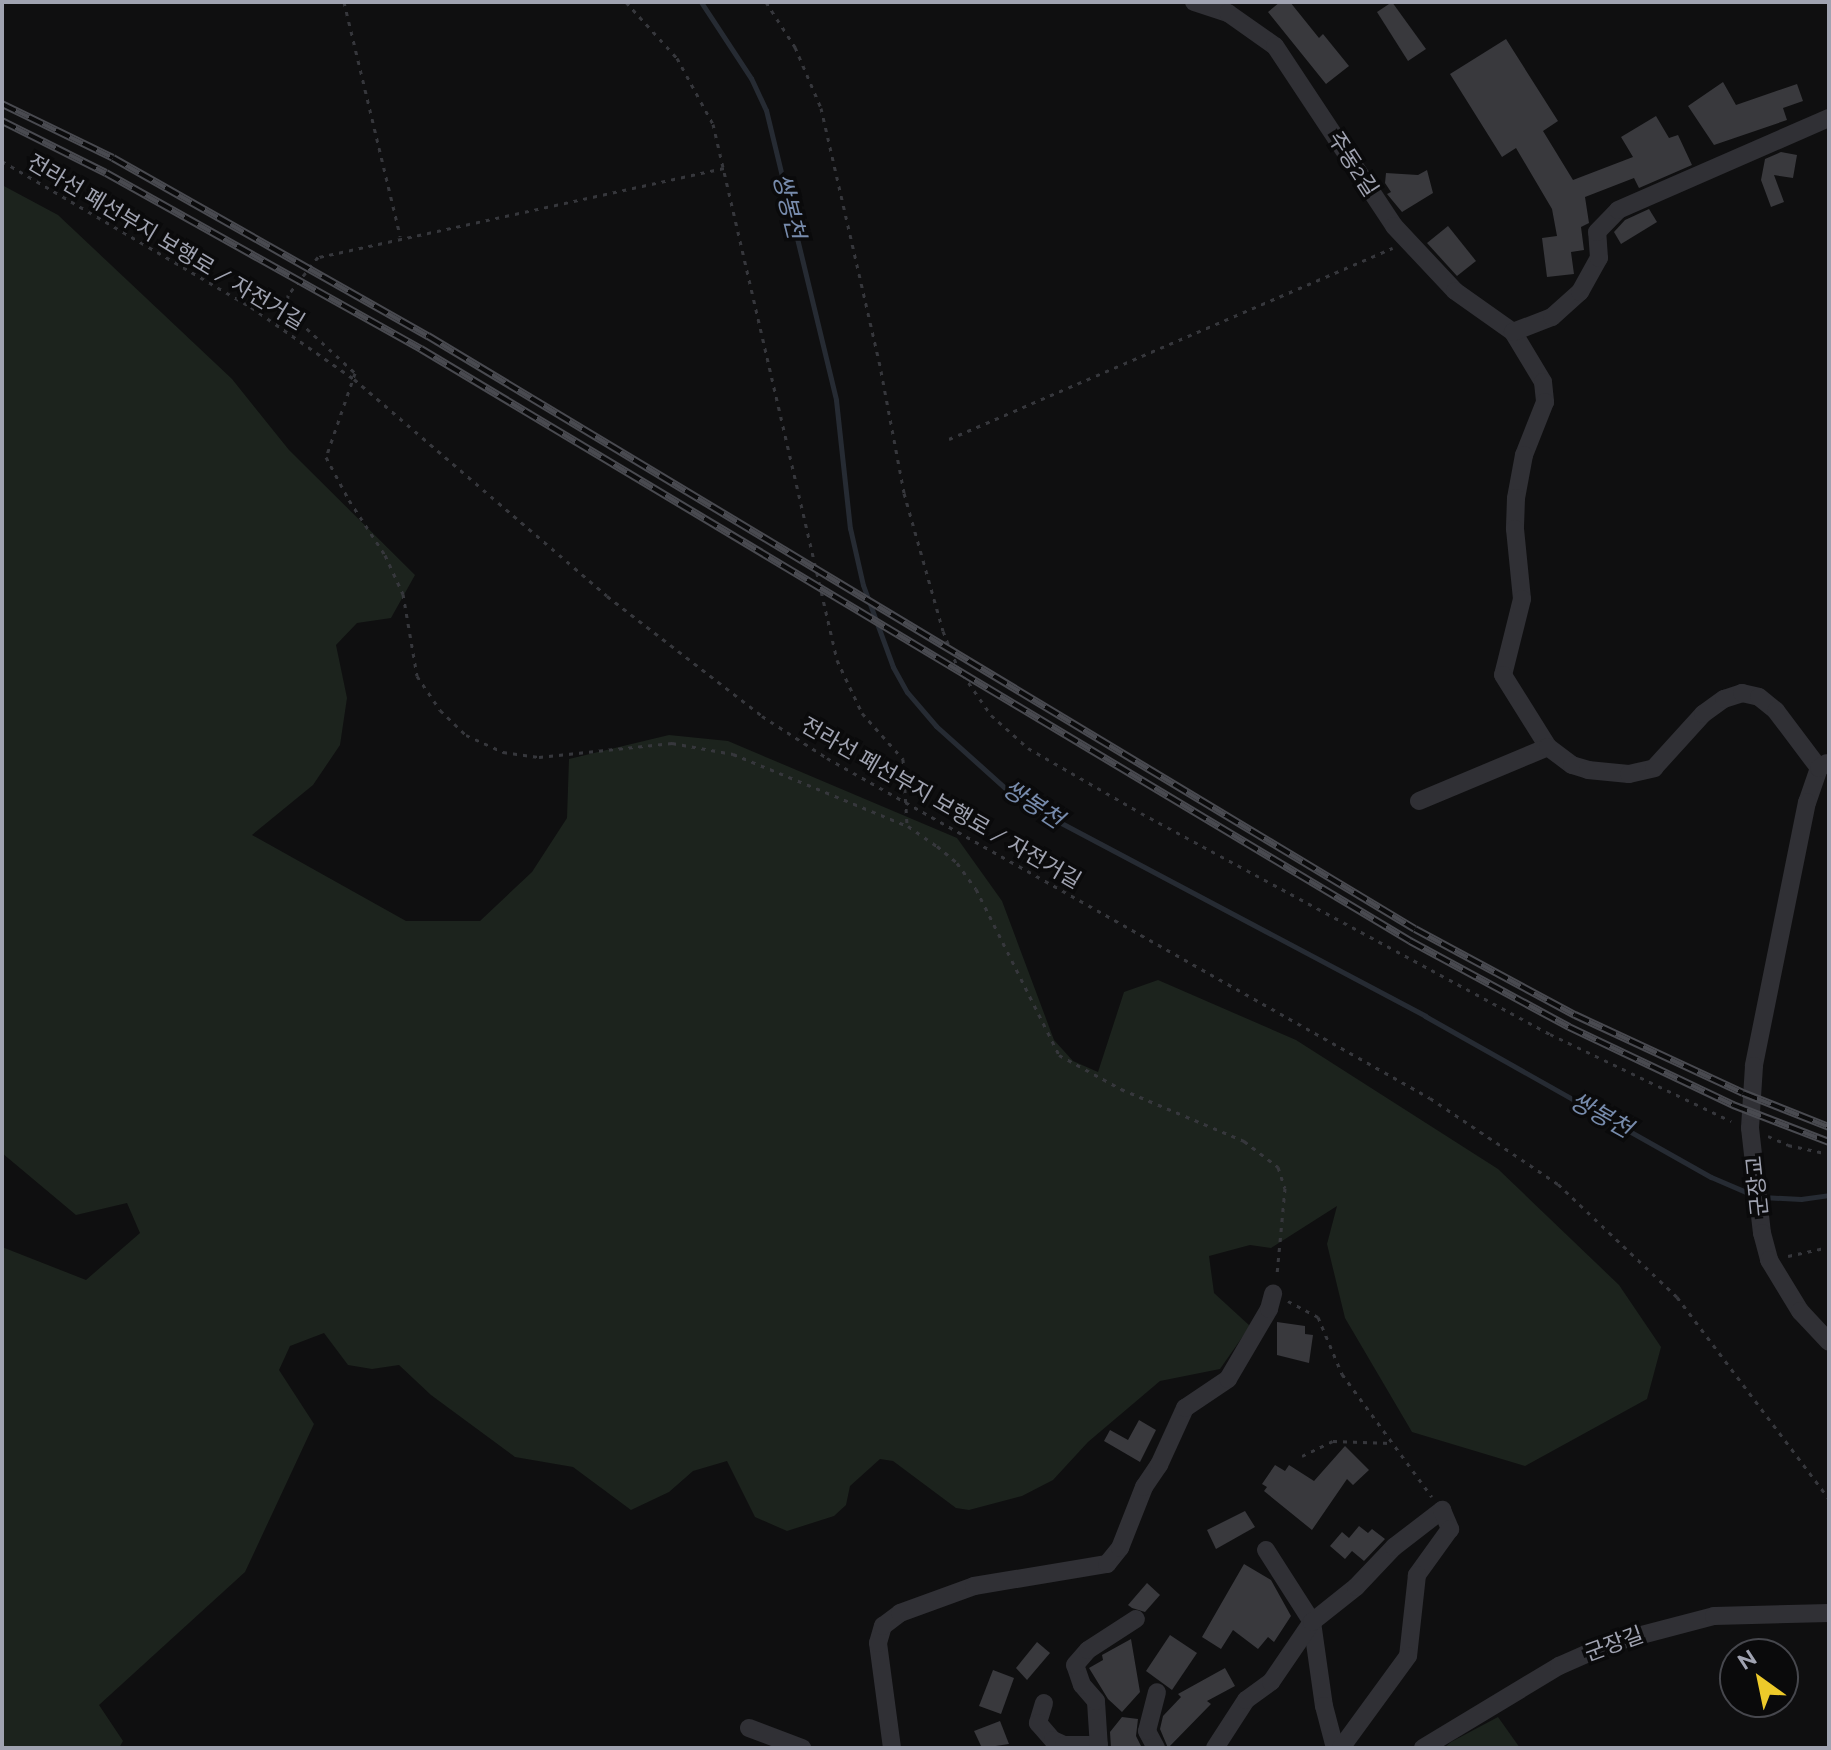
<!DOCTYPE html>
<meta charset="utf-8">
<style>
body{margin:0}
#map{position:relative;width:1831px;height:1750px;overflow:hidden;background:#0f0f10;font-family:Raleway,"Noto Sans KR",sans-serif}
div>[style]{position:absolute}
.green>*{inset:0;background:#1c231d}
.stream>*{height:5px;margin:-2.5px;padding:0 2.5px;transform-origin:2.5px;border-radius:2.5px;background:#262b33}
.building>*{inset:0;background:#39393d}
.path>*{height:3px;margin-top:-1.5px;transform-origin:0;background:repeating-linear-gradient(90deg,#36373c 0 4px,transparent 0 10px)}
.minor>*{height:18px;margin:-9px;padding:0 9px;transform-origin:9px;border-radius:9px;background:#303035}
.rail>*{height:8px;margin-top:-4px;transform-origin:0;background:repeating-linear-gradient(90deg,#0a0a0b 0 15px,#494a50 0 30px);box-sizing:border-box;border-block:2px solid #494a50}
span{translate:-50% -50%;white-space:nowrap;text-align:center;line-height:1.15;-webkit-text-stroke:7px #0a0a0b;paint-order:stroke}
.street-label{font-size:22px;color:#a0a3b1}
.water-label{font-size:24px;color:#778bac;font-style:italic}
.frame{position:absolute;inset:0;border:4px solid #a0a3b1;pointer-events:none}
.north{position:absolute;left:1719px;top:1638px;width:80px;height:80px;box-sizing:border-box;background:#0a0a0b;border:2px solid #46474d;border-radius:50%;rotate:327deg;font-size:22px;font-weight:700;line-height:32px;text-align:center;color:#a0a3b1}
.north::after{content:'';display:block;margin:auto;width:28px;height:36px;background:#edca2a;clip-path:polygon(50% 0,100% 100%,50% 72%,0 100%)}
</style>
<div id="map">
<div class="green">
<i style="clip-path:polygon(2px 185px,58px 215px,232px 379px,289px 450px,415px 575px,391px 618px,357px 623px,336px 645px,347px 698px,340px 745px,313px 785px,252px 835px,406px 921px,480px 921px,532px 872px,567px 818px,569px 759px,669px 735px,728px 741px,957px 838px,1002px 901px,1054px 1040px,1073px 1061px,1098px 1072px,1124px 992px,1158px 980px,1296px 1040px,1498px 1169px,1619px 1285px,1661px 1347px,1647px 1399px,1525px 1466px,1412px 1432px,1345px 1318px,1327px 1244px,1337px 1206px,1271px 1248px,1250px 1245px,1209px 1256px,1214px 1293px,1250px 1326px,1220px 1369px,1160px 1381px,1088px 1442px,1053px 1480px,1022px 1496px,969px 1510px,956px 1508px,893px 1461px,880px 1459px,850px 1486px,846px 1505px,834px 1516px,787px 1531px,755px 1517px,727px 1461px,693px 1471px,669px 1492px,631px 1510px,573px 1467px,515px 1457px,431px 1395px,399px 1365px,372px 1369px,348px 1365px,324px 1333px,290px 1346px,279px 1370px,314px 1424px,245px 1572px,99px 1705px,123px 1741px,119px 1748px,2px 1748px,2px 1247px,86px 1280px,140px 1233px,127px 1203px,76px 1215px,2px 1153px)"></i>
<i style="clip-path:polygon(1498px 1717px,1520px 1748px,1444px 1748px,1451px 1742px)"></i>
</div>
<div class="stream">
<i style="left:701px;top:2px;width:91px;rotate:56.7deg"></i>
<i style="left:751px;top:78px;width:35px;rotate:65deg"></i>
<i style="left:766px;top:110px;width:298px;rotate:76.4deg"></i>
<i style="left:836px;top:400px;width:129px;rotate:83.8deg"></i>
<i style="left:850px;top:528px;width:58px;rotate:77.2deg"></i>
<i style="left:863px;top:585px;width:87px;rotate:69.9deg"></i>
<i style="left:893px;top:667px;width:29px;rotate:61deg"></i>
<i style="left:907px;top:692px;width:45px;rotate:49.5deg"></i>
<i style="left:936px;top:726px;width:103px;rotate:41.9deg"></i>
<i style="left:1013px;top:795px;width:41px;rotate:31deg"></i>
<i style="left:1048px;top:816px;width:427px;rotate:27.9deg"></i>
<i style="left:1425px;top:1016px;width:328px;rotate:29.4deg"></i>
<i style="left:1711px;top:1177px;width:46px;rotate:23.2deg"></i>
<i style="left:1762px;top:1197px;width:39px;rotate:3deg"></i>
<i style="left:1801px;top:1199px;width:28px;rotate:-8deg"></i>
</div>
<div class="building">
<i style="clip-path:polygon(1280px 2px,1290px 2px,1319px 38px,1323px 34px,1349px 66px,1326px 84px,1268px 12px)"></i>
<i style="clip-path:polygon(1392px 2px,1426px 49px,1408px 61px,1377px 12px)"></i>
<i style="clip-path:polygon(1506px 39px,1558px 121px,1543px 131px,1573px 180px,1633px 157px,1621px 137px,1656px 116px,1669px 138px,1678px 135px,1692px 165px,1639px 188px,1634px 178px,1585px 197px,1589px 223px,1581px 227px,1584px 250px,1571px 252px,1574px 274px,1547px 277px,1542px 238px,1557px 236px,1552px 209px,1516px 148px,1502px 157px,1450px 74px)"></i>
<i style="clip-path:polygon(1723px 82px,1736px 105px,1797px 84px,1803px 101px,1783px 108px,1787px 120px,1714px 145px,1688px 106px)"></i>
<i style="clip-path:polygon(1781px 152px,1797px 155px,1793px 178px,1774px 175px,1784px 202px,1771px 207px,1761px 180px,1765px 159px)"></i>
<i style="clip-path:polygon(1427px 170px,1433px 193px,1402px 212px,1387px 194px,1391px 192px,1385px 183px,1386px 173px,1418px 175px)"></i>
<i style="clip-path:polygon(1649px 209px,1657px 222px,1621px 244px,1614px 232px,1625px 220px)"></i>
<i style="clip-path:polygon(1448px 226px,1476px 261px,1457px 276px,1427px 243px)"></i>
<i style="clip-path:polygon(1277px 1322px,1305px 1326px,1305px 1334px,1313px 1335px,1309px 1363px,1277px 1355px)"></i>
<i style="clip-path:polygon(1139px 1420px,1156px 1430px,1140px 1462px,1104px 1441px,1110px 1430px,1128px 1440px)"></i>
<i style="clip-path:polygon(1345px 1446px,1369px 1470px,1353px 1485px,1347px 1479px,1312px 1530px,1264px 1491px,1267px 1487px,1262px 1484px,1275px 1465px,1285px 1471px,1289px 1465px,1314px 1481px)"></i>
<i style="clip-path:polygon(1245px 1511px,1255px 1527px,1216px 1549px,1207px 1530px)"></i>
<i style="clip-path:polygon(1359px 1526px,1368px 1533px,1372px 1529px,1385px 1539px,1364px 1561px,1352px 1551px,1345px 1559px,1330px 1546px,1342px 1532px,1349px 1538px)"></i>
<i style="clip-path:polygon(1244px 1564px,1271px 1580px,1291px 1616px,1274px 1642px,1268px 1637px,1258px 1649px,1233px 1630px,1221px 1649px,1202px 1637px)"></i>
<i style="clip-path:polygon(1147px 1583px,1160px 1595px,1145px 1612px,1132px 1608px,1128px 1605px)"></i>
<i style="clip-path:polygon(1170px 1635px,1197px 1653px,1172px 1690px,1146px 1671px)"></i>
<i style="clip-path:polygon(1131px 1639px,1140px 1692px,1122px 1712px,1108px 1699px,1089px 1668px,1103px 1660px,1102px 1655px)"></i>
<i style="clip-path:polygon(1037px 1642px,1050px 1653px,1027px 1680px,1016px 1668px)"></i>
<i style="clip-path:polygon(1225px 1668px,1235px 1686px,1207px 1701px,1211px 1704px,1168px 1748px,1160px 1729px,1163px 1716px,1181px 1697px,1178px 1694px)"></i>
<i style="clip-path:polygon(993px 1670px,1014px 1678px,1001px 1714px,979px 1706px)"></i>
<i style="clip-path:polygon(1122px 1717px,1138px 1719px,1136px 1736px,1142px 1748px,1111px 1748px,1110px 1732px)"></i>
<i style="clip-path:polygon(1000px 1721px,1009px 1744px,982px 1748px,974px 1731px)"></i>
</div>
<div class="path">
<i style="left:344px;top:2px;width:241px;rotate:76.5deg"></i>
<i style="left:626px;top:2px;width:76px;rotate:47.7deg"></i>
<i style="left:677px;top:58px;width:75px;rotate:61.4deg"></i>
<i style="left:713px;top:124px;width:550px;rotate:76.97deg"></i>
<i style="left:837px;top:660px;width:59px;rotate:64.7deg"></i>
<i style="left:862px;top:713px;width:62px;rotate:48.3deg"></i>
<i style="left:903px;top:759px;width:65px;rotate:86.5deg"></i>
<i style="left:766px;top:2px;width:54px;rotate:57.2deg"></i>
<i style="left:795px;top:47px;width:66px;rotate:66.9deg"></i>
<i style="left:821px;top:108px;width:270px;rotate:77.1deg"></i>
<i style="left:881px;top:371px;width:124px;rotate:79.3deg"></i>
<i style="left:904px;top:493px;width:143px;rotate:74.2deg"></i>
<i style="left:943px;top:631px;width:38px;rotate:68deg"></i>
<i style="left:957px;top:666px;width:60px;rotate:55.2deg"></i>
<i style="left:991px;top:715px;width:50px;rotate:41.7deg"></i>
<i style="left:1028px;top:748px;width:130px;rotate:29.9deg"></i>
<i style="left:1141px;top:813px;width:465px;rotate:28.4deg"></i>
<i style="left:1550px;top:1034px;width:201px;rotate:25.7deg"></i>
<i style="left:2px;top:161px;width:289px;rotate:30.4deg"></i>
<i style="left:251px;top:307px;width:126px;rotate:35deg"></i>
<i style="left:354px;top:379px;width:333px;rotate:40.6deg"></i>
<i style="left:607px;top:596px;width:196px;rotate:37.7deg"></i>
<i style="left:762px;top:716px;width:77px;rotate:32.9deg"></i>
<i style="left:827px;top:758px;width:692px;rotate:29.42deg"></i>
<i style="left:1430px;top:1098px;width:154px;rotate:33.9deg"></i>
<i style="left:1558px;top:1184px;width:164px;rotate:43.5deg"></i>
<i style="left:1677px;top:1297px;width:253px;rotate:53deg"></i>
<i style="left:724px;top:168px;width:416px;rotate:167.6deg"></i>
<i style="left:318px;top:257px;width:48px;rotate:128.3deg"></i>
<i style="left:288px;top:295px;width:12px;rotate:95deg"></i>
<i style="left:287px;top:307px;width:9px;rotate:58deg"></i>
<i style="left:292px;top:315px;width:86px;rotate:42.6deg"></i>
<i style="left:355px;top:373px;width:89px;rotate:109deg"></i>
<i style="left:326px;top:457px;width:49px;rotate:61.9deg"></i>
<i style="left:349px;top:500px;width:66px;rotate:56.8deg"></i>
<i style="left:385px;top:555px;width:43px;rotate:65.2deg"></i>
<i style="left:403px;top:594px;width:83px;rotate:80.3deg"></i>
<i style="left:417px;top:676px;width:41px;rotate:55.9deg"></i>
<i style="left:440px;top:710px;width:36px;rotate:44deg"></i>
<i style="left:466px;top:735px;width:41px;rotate:24.7deg"></i>
<i style="left:503px;top:752px;width:36px;rotate:8deg"></i>
<i style="left:539px;top:757px;width:134px;rotate:-6deg"></i>
<i style="left:672px;top:743px;width:62px;rotate:10.2deg"></i>
<i style="left:733px;top:754px;width:189px;rotate:22.4deg"></i>
<i style="left:908px;top:826px;width:35px;rotate:35deg"></i>
<i style="left:937px;top:846px;width:26px;rotate:40deg"></i>
<i style="left:957px;top:863px;width:32px;rotate:54deg"></i>
<i style="left:976px;top:889px;width:186px;rotate:63.4deg"></i>
<i style="left:1059px;top:1055px;width:71px;rotate:28.7deg"></i>
<i style="left:1121px;top:1089px;width:134px;rotate:22.9deg"></i>
<i style="left:1244px;top:1141px;width:43px;rotate:37.4deg"></i>
<i style="left:1278px;top:1167px;width:22px;rotate:72deg"></i>
<i style="left:1285px;top:1188px;width:87px;rotate:95.3deg"></i>
<i style="left:949px;top:439px;width:483px;rotate:-23.3deg"></i>
<i style="left:1768px;top:1136px;width:22px;rotate:24deg"></i>
<i style="left:1788px;top:1145px;width:42px;rotate:12.4deg"></i>
<i style="left:1788px;top:1256px;width:42px;rotate:-12.4deg"></i>
<i style="left:1288px;top:1301px;width:34px;rotate:28deg"></i>
<i style="left:1318px;top:1317px;width:62px;rotate:67.2deg"></i>
<i style="left:1342px;top:1374px;width:152px;rotate:53.8deg"></i>
<i style="left:1302px;top:1456px;width:34px;rotate:-26deg"></i>
<i style="left:1333px;top:1441px;width:58px;rotate:2deg"></i>
</div>
<div class="minor">
<i style="left:1194px;top:2px;width:36px;rotate:18deg"></i>
<i style="left:1228px;top:13px;width:57px;rotate:35.1deg"></i>
<i style="left:1275px;top:46px;width:216px;rotate:56.5deg"></i>
<i style="left:1394px;top:226px;width:89px;rotate:46.8deg"></i>
<i style="left:1455px;top:291px;width:71px;rotate:35.3deg"></i>
<i style="left:1513px;top:332px;width:58px;rotate:59deg"></i>
<i style="left:1543px;top:382px;width:20px;rotate:84deg"></i>
<i style="left:1545px;top:402px;width:57px;rotate:111.6deg"></i>
<i style="left:1524px;top:455px;width:44px;rotate:100.5deg"></i>
<i style="left:1516px;top:498px;width:31px;rotate:92deg"></i>
<i style="left:1515px;top:529px;width:70px;rotate:84.3deg"></i>
<i style="left:1522px;top:599px;width:78px;rotate:104deg"></i>
<i style="left:1503px;top:675px;width:85px;rotate:58deg"></i>
<i style="left:1513px;top:332px;width:42px;rotate:-21deg"></i>
<i style="left:1552px;top:317px;width:38px;rotate:-42deg"></i>
<i style="left:1580px;top:292px;width:39px;rotate:-61deg"></i>
<i style="left:1599px;top:258px;width:26px;rotate:-94deg"></i>
<i style="left:1597px;top:232px;width:30px;rotate:-46deg"></i>
<i style="left:1618px;top:210px;width:230px;rotate:-23.6deg"></i>
<i style="left:1819px;top:768px;width:36px;rotate:109deg"></i>
<i style="left:1807px;top:802px;width:269px;rotate:101.4deg"></i>
<i style="left:1754px;top:1066px;width:62px;rotate:93.7deg"></i>
<i style="left:1750px;top:1128px;width:106px;rotate:83.5deg"></i>
<i style="left:1762px;top:1233px;width:28px;rotate:75deg"></i>
<i style="left:1769px;top:1260px;width:60px;rotate:58.7deg"></i>
<i style="left:1800px;top:1311px;width:42px;rotate:46.9deg"></i>
<i style="left:1419px;top:801px;width:140px;rotate:-22.7deg"></i>
<i style="left:1548px;top:747px;width:30px;rotate:37deg"></i>
<i style="left:1572px;top:765px;width:17px;rotate:17deg"></i>
<i style="left:1588px;top:770px;width:41px;rotate:5.6deg"></i>
<i style="left:1629px;top:774px;width:26px;rotate:-13deg"></i>
<i style="left:1654px;top:768px;width:73px;rotate:-47.8deg"></i>
<i style="left:1703px;top:714px;width:26px;rotate:-36deg"></i>
<i style="left:1724px;top:699px;width:19px;rotate:-18deg"></i>
<i style="left:1742px;top:693px;width:17px;rotate:13deg"></i>
<i style="left:1759px;top:697px;width:22px;rotate:39deg"></i>
<i style="left:1776px;top:711px;width:71px;rotate:53deg"></i>
<i style="left:1819px;top:768px;width:9px;rotate:-32deg"></i>
<i style="left:1266px;top:1550px;width:85px;rotate:57.4deg"></i>
<i style="left:1312px;top:1622px;width:85px;rotate:81.9deg"></i>
<i style="left:1324px;top:1706px;width:43px;rotate:75.3deg"></i>
<i style="left:1044px;top:1703px;width:21px;rotate:107deg"></i>
<i style="left:1038px;top:1723px;width:23px;rotate:49deg"></i>
<i style="left:1053px;top:1740px;width:12px;rotate:24deg"></i>
<i style="left:1064px;top:1745px;width:35px"></i>
<i style="left:749px;top:1728px;width:57px;rotate:20.7deg"></i>
<i style="left:892px;top:1748px;width:106px;rotate:-97.6deg"></i>
<i style="left:878px;top:1643px;width:18px;rotate:-74deg"></i>
<i style="left:883px;top:1626px;width:21px;rotate:-37deg"></i>
<i style="left:900px;top:1613px;width:79px;rotate:-20deg"></i>
<i style="left:974px;top:1586px;width:135px;rotate:-9.4deg"></i>
<i style="left:1107px;top:1564px;width:21px;rotate:-51deg"></i>
<i style="left:1120px;top:1548px;width:66px;rotate:-68.5deg"></i>
<i style="left:1144px;top:1487px;width:27px;rotate:-56deg"></i>
<i style="left:1159px;top:1465px;width:63px;rotate:-65.5deg"></i>
<i style="left:1185px;top:1408px;width:52px;rotate:-34deg"></i>
<i style="left:1228px;top:1379px;width:81px;rotate:-59.6deg"></i>
<i style="left:1269px;top:1309px;width:16px;rotate:-75deg"></i>
<i style="left:1099px;top:1748px;width:47px;rotate:-93.7deg"></i>
<i style="left:1096px;top:1701px;width:21px;rotate:-131deg"></i>
<i style="left:1082px;top:1685px;width:21px;rotate:-109deg"></i>
<i style="left:1075px;top:1665px;width:20px;rotate:-49deg"></i>
<i style="left:1088px;top:1650px;width:57px;rotate:-32.9deg"></i>
<i style="left:1156px;top:1748px;width:19px;rotate:-118deg"></i>
<i style="left:1147px;top:1731px;width:40px;rotate:-75.6deg"></i>
<i style="left:1215px;top:1748px;width:57px;rotate:-57.1deg"></i>
<i style="left:1246px;top:1700px;width:31px;rotate:-36deg"></i>
<i style="left:1271px;top:1682px;width:73px;rotate:-55.7deg"></i>
<i style="left:1312px;top:1622px;width:56px;rotate:-38.5deg"></i>
<i style="left:1356px;top:1587px;width:55px;rotate:-46.5deg"></i>
<i style="left:1394px;top:1547px;width:61px;rotate:-37.6deg"></i>
<i style="left:1442px;top:1510px;width:21px;rotate:67deg"></i>
<i style="left:1450px;top:1529px;width:57px;rotate:125.7deg"></i>
<i style="left:1417px;top:1575px;width:81px;rotate:96.3deg"></i>
<i style="left:1408px;top:1656px;width:114px;rotate:126.1deg"></i>
<i style="left:1423px;top:1748px;width:159px;rotate:-31.1deg"></i>
<i style="left:1559px;top:1666px;width:57px;rotate:-23.9deg"></i>
<i style="left:1611px;top:1643px;width:106px;rotate:-14.7deg"></i>
<i style="left:1714px;top:1616px;width:115px;rotate:-1.5deg"></i>
</div>
<div class="rail">
<i style="left:2px;top:104px;width:123px;rotate:25.9deg"></i>
<i style="left:113px;top:158px;width:362px;rotate:29.5deg"></i>
<i style="left:428px;top:336px;width:1151px;rotate:31deg"></i>
<i style="left:1415px;top:929px;width:182px;rotate:28.3deg"></i>
<i style="left:1575px;top:1015px;width:185px;rotate:24.9deg"></i>
<i style="left:1743px;top:1093px;width:92px;rotate:21.6deg"></i>
<i style="left:2px;top:121px;width:116px;rotate:26.6deg"></i>
<i style="left:106px;top:173px;width:361px;rotate:29.2deg"></i>
<i style="left:421px;top:349px;width:1153px;rotate:30.9deg"></i>
<i style="left:1410px;top:941px;width:181px;rotate:28.4deg"></i>
<i style="left:1569px;top:1027px;width:182px;rotate:25.4deg"></i>
<i style="left:1733px;top:1105px;width:103px;rotate:21.1deg"></i>
</div>
<div class="street-label">
<span style="left:1353px;top:164px;rotate:57deg">주동2길</span>
<span style="left:166px;top:242px;rotate:31deg">전라선 폐선부지 보행로 / 자전거길</span>
<span style="left:941px;top:803px;rotate:30deg">전라선 폐선부지 보행로 / 자전거길</span>
<span style="left:1757px;top:1186px;rotate:-96deg">군장교</span>
<span style="left:1614px;top:1644px;rotate:-20deg">군장길</span>
</div>
<div class="water-label">
<span style="left:789px;top:206px;rotate:76deg">쌍봉천</span>
<span style="left:1033px;top:804px;rotate:33deg">쌍봉천</span>
<span style="left:1601px;top:1115px;rotate:29deg">쌍봉천</span>
</div>
<div class="frame"></div>
<div class="north">N</div>
</div>
